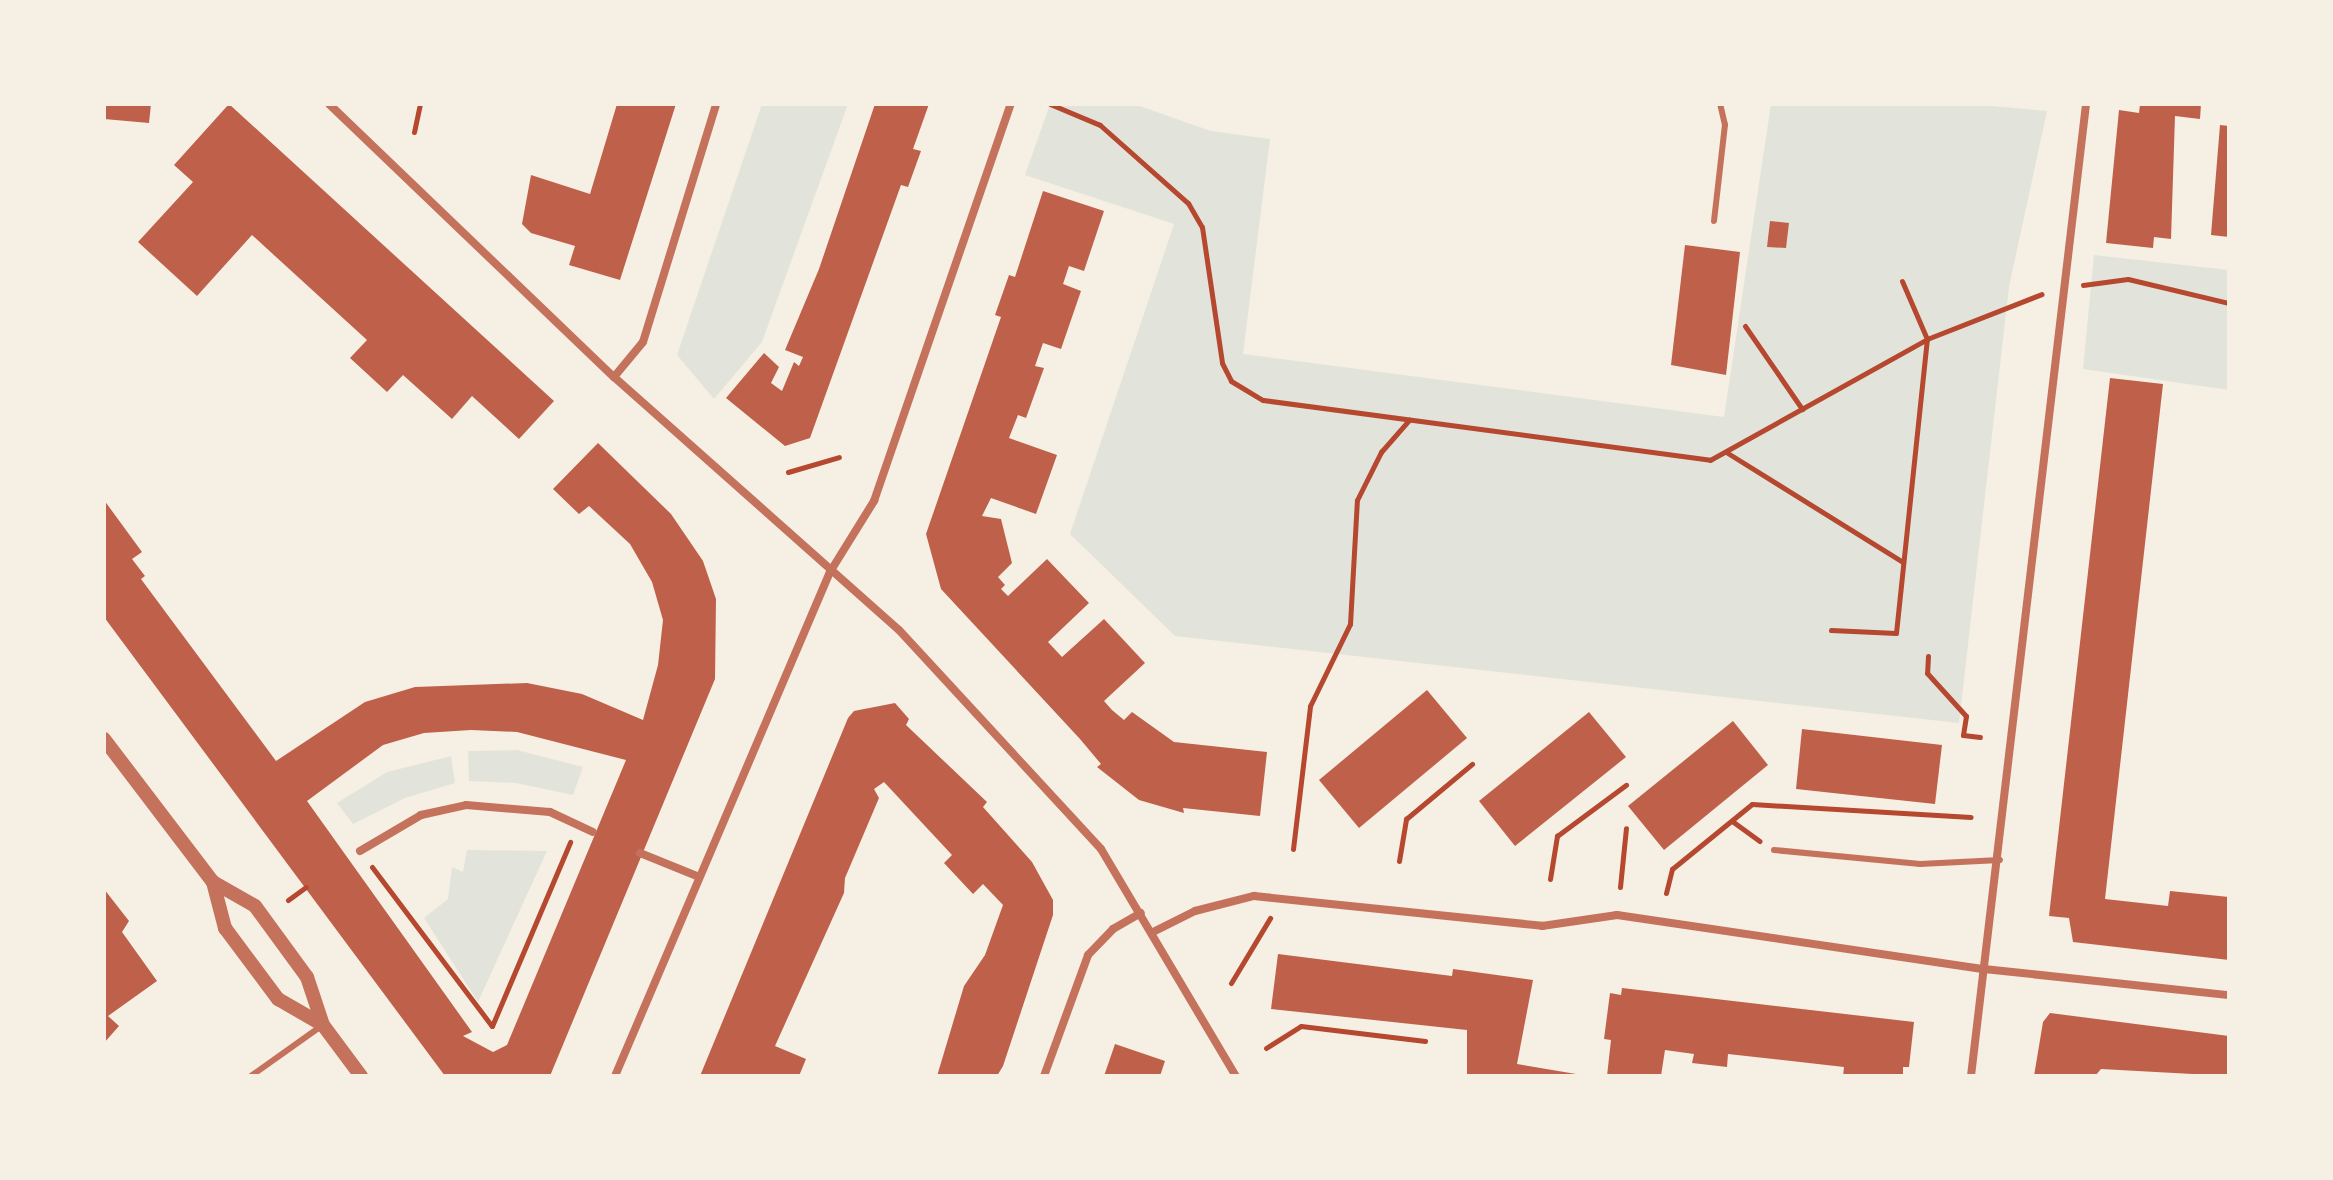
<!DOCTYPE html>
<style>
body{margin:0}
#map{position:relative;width:2333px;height:1180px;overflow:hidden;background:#f6efe4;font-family:Karla,sans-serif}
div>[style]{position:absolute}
.green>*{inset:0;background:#e2e4dc}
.building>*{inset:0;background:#bf614a}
.path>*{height:5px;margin:-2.5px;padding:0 2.5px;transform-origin:2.5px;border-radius:2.5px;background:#b5482f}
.service>*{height:6px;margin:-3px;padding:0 3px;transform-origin:3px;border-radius:3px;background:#c5725c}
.minor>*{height:8px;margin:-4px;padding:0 4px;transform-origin:4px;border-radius:4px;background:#c5725c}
.tertiary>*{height:14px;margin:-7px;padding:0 7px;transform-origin:7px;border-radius:7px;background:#c5725c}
span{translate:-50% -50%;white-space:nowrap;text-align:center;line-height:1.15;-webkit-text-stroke:6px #f6efe4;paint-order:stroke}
.frame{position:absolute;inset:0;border:106px solid #f6efe4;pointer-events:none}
</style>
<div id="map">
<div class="green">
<i style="clip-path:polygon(762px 104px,848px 104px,762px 342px,714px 399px,677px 355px)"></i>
<i style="clip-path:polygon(1050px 104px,1134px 104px,1211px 131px,1270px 139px,1243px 354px,1724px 417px,1771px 104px,1971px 104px,2047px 111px,2009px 287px,1959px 723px,1175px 636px,1070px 534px,1174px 224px,1025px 175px)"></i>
<i style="clip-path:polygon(2094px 255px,2229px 270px,2229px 390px,2083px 369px)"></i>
<i style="clip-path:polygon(517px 750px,583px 767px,573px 795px,516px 783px,469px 781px,468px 751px)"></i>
<i style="clip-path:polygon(451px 756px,455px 783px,405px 798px,353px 824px,337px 803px,387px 772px)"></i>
<i style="clip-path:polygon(467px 850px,547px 851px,478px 1002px,424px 918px,448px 899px,452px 867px,463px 872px)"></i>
</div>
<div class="building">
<i style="clip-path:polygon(104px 104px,151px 104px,149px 123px,104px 119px)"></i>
<i style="clip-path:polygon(229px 104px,554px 401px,519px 439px,472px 396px,452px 419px,403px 375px,387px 392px,350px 358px,367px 340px,252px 235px,197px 296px,138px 242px,193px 182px,174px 165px)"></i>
<i style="clip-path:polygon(617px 104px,676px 104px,620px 280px,569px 265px,575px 246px,531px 233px,522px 224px,531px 175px,590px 194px)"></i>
<i style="clip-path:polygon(875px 104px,929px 104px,913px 149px,921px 151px,908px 187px,901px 185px,810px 438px,785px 446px,726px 398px,764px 353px,779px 367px,771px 383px,782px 391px,794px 362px,799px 366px,803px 357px,785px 350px,819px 269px)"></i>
<i style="clip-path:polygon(2140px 104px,2201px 104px,2200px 119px,2175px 116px,2171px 239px,2154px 237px,2153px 248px,2106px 243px,2119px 110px,2139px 113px)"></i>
<i style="clip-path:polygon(2220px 125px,2229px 126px,2229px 237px,2211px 235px)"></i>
<i style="clip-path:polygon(1043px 191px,1104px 211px,1084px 271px,1069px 266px,1063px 284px,1081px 291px,1061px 349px,1043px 343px,1035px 366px,1044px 368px,1026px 418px,1018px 415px,1009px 438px,1057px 455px,1036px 514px,991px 498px,982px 516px,1001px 519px,1012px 563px,998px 577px,1005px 585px,1001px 589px,1008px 596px,1047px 559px,1089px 603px,1048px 642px,1062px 657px,1104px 619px,1145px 663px,1104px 701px,1112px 710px,1124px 720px,1132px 712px,1174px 742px,1267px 752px,1260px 816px,1183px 808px,1184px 813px,1139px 800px,1097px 767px,1101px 764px,1080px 739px,941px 589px,926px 534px,1001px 317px,995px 315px,1009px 275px,1015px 277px)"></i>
<i style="clip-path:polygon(1770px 221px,1789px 223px,1786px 248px,1767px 247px)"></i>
<i style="clip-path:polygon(1685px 245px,1740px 252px,1726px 375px,1671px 365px)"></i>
<i style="clip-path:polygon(2110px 378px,2163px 384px,2105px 899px,2168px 906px,2170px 891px,2229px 897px,2229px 960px,2073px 942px,2069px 918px,2049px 916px)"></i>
<i style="clip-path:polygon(evenodd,598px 443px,671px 514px,703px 561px,716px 599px,715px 679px,550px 1076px,445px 1076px,104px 617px,104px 500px,142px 552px,132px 559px,145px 576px,141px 579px,276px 761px,365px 702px,415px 687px,527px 683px,582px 694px,643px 720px,658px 665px,663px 620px,652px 582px,630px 544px,589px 506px,579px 514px,553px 489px,598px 443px,471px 730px,517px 732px,626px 760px,507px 1045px,493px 1052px,463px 1036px,472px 1032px,307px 801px,383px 745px,424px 733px,471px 730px)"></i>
<i style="clip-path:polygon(1427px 690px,1467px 738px,1359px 828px,1319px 780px)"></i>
<i style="clip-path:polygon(895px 703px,909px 719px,906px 725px,987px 802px,983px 807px,1032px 862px,1053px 900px,1053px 915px,1003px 1066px,997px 1076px,937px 1076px,964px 986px,985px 955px,1003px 905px,983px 884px,973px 894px,944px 863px,952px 855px,884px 782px,874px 789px,879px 798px,845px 878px,844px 893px,775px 1046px,806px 1059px,799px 1076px,700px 1076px,848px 718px,854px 711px)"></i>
<i style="clip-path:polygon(1589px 712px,1626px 757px,1515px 846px,1479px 801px)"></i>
<i style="clip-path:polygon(1733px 721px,1768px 765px,1664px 850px,1628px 806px)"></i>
<i style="clip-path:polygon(1802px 729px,1942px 745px,1935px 804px,1796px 789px)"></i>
<i style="clip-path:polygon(104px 889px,129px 921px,122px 932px,157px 981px,108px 1016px,119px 1026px,104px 1043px)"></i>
<i style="clip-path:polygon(1278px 954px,1452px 976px,1453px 969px,1533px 980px,1517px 1064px,1588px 1076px,1467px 1074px,1467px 1030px,1271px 1009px)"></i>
<i style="clip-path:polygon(1622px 988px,1914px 1022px,1909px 1067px,1903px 1067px,1903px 1076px,1843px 1076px,1844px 1067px,1728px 1054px,1727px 1067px,1692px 1063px,1694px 1054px,1665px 1050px,1661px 1076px,1607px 1076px,1611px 1040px,1604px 1039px,1610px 993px,1621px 995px)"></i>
<i style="clip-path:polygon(2050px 1013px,2229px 1036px,2229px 1076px,2101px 1069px,2095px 1076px,2034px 1076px,2043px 1022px)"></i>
<i style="clip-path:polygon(1115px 1044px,1165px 1061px,1160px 1076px,1104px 1076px)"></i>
</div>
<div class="path">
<i style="left:1050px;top:104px;width:54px;rotate:22.8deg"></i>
<i style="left:1100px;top:125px;width:118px;rotate:41.6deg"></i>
<i style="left:1188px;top:203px;width:28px;rotate:60deg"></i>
<i style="left:1202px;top:227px;width:137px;rotate:81.6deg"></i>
<i style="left:1222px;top:363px;width:20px;rotate:63deg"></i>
<i style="left:1231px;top:381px;width:37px;rotate:31deg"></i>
<i style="left:1263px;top:400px;width:451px;rotate:7.6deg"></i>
<i style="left:1710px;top:460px;width:248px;rotate:-29.1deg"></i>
<i style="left:1927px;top:339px;width:123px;rotate:-21.4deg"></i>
<i style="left:414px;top:132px;width:29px;rotate:-78deg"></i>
<i style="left:2083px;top:285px;width:45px;rotate:-7.6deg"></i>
<i style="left:2128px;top:279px;width:104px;rotate:13.4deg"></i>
<i style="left:1745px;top:326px;width:101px;rotate:55.5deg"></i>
<i style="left:1726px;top:452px;width:208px;rotate:31.9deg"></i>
<i style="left:788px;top:472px;width:53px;rotate:-16.4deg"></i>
<i style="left:1831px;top:630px;width:65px;rotate:2.6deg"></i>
<i style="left:1896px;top:633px;width:296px;rotate:-84deg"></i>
<i style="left:1927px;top:339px;width:63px;rotate:-113.3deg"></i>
<i style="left:1928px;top:656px;width:17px;rotate:93deg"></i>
<i style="left:1927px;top:673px;width:58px;rotate:47.8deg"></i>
<i style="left:1966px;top:716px;width:19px;rotate:99deg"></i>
<i style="left:1963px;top:735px;width:17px;rotate:7deg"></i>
<i style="left:1732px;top:821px;width:34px;rotate:36deg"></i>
<i style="left:1293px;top:849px;width:144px;rotate:-83.2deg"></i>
<i style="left:1310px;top:706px;width:91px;rotate:-64deg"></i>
<i style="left:1350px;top:624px;width:124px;rotate:-86.8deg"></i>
<i style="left:1357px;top:500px;width:54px;rotate:-63.4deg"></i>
<i style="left:1381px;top:452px;width:43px;rotate:-48.8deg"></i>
<i style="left:1399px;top:861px;width:43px;rotate:-80.5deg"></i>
<i style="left:1406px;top:819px;width:86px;rotate:-39.8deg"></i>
<i style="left:372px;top:867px;width:199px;rotate:53deg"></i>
<i style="left:492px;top:1026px;width:200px;rotate:-67deg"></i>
<i style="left:1550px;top:879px;width:44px;rotate:-80.8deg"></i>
<i style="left:1557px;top:836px;width:86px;rotate:-36.5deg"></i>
<i style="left:1620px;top:887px;width:59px;rotate:-84.2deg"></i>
<i style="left:1666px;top:893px;width:25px;rotate:-76deg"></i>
<i style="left:1672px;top:869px;width:103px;rotate:-39.1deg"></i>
<i style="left:1752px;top:804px;width:219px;rotate:3.4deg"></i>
<i style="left:288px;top:900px;width:22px;rotate:-36deg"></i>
<i style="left:1231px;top:983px;width:76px;rotate:-59deg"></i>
<i style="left:1266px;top:1048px;width:41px;rotate:-32.2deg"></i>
<i style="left:1301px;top:1026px;width:125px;rotate:6.9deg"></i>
</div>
<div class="service">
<i style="left:1714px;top:221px;width:97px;rotate:-83.5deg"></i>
<i style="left:1725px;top:125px;width:22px;rotate:-103deg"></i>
<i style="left:1774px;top:850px;width:147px;rotate:5.5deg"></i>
<i style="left:1920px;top:864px;width:80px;rotate:-2.9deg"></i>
<i style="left:251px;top:1076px;width:85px;rotate:-35.4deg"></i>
</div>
<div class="minor">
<i style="left:329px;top:104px;width:395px;rotate:43.8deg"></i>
<i style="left:614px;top:377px;width:381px;rotate:41.6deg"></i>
<i style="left:899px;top:630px;width:298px;rotate:47.3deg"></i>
<i style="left:1101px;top:849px;width:264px;rotate:59.3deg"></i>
<i style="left:614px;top:377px;width:45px;rotate:-50.4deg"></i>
<i style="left:643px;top:342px;width:249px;rotate:-72.9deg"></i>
<i style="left:360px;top:851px;width:71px;rotate:-30.5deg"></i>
<i style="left:421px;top:815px;width:46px;rotate:-12.5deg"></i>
<i style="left:466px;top:805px;width:84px;rotate:4.8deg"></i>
<i style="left:550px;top:812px;width:47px;rotate:24.9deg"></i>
<i style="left:640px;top:853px;width:64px;rotate:22.1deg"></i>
<i style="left:1153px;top:932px;width:47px;rotate:-26.6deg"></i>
<i style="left:1195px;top:911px;width:61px;rotate:-14.3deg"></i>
<i style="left:1254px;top:896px;width:290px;rotate:5.9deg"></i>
<i style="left:1542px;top:926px;width:76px;rotate:-8.3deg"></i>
<i style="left:1617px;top:915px;width:371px;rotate:8.4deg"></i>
<i style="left:1984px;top:969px;width:246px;rotate:6.1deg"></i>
<i style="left:615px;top:1076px;width:548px;rotate:-66.9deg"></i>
<i style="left:830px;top:572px;width:84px;rotate:-58.2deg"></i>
<i style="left:874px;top:501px;width:420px;rotate:-71deg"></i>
<i style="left:1044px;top:1076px;width:129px;rotate:-70deg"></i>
<i style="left:1088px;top:955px;width:36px;rotate:-46deg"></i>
<i style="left:1113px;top:929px;width:32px;rotate:-30deg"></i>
<i style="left:1971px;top:1076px;width:979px;rotate:-83.25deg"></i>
</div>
<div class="tertiary">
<i style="left:104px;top:739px;width:180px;rotate:52.7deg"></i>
<i style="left:213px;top:882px;width:48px;rotate:75.4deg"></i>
<i style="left:225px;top:928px;width:89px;rotate:53.3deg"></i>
<i style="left:278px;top:999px;width:52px;rotate:30deg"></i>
<i style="left:213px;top:882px;width:48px;rotate:29.7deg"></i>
<i style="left:255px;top:906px;width:88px;rotate:53.8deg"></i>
<i style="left:307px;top:977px;width:51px;rotate:71.6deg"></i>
<i style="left:323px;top:1025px;width:64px;rotate:53.3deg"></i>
</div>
<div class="frame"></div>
</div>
